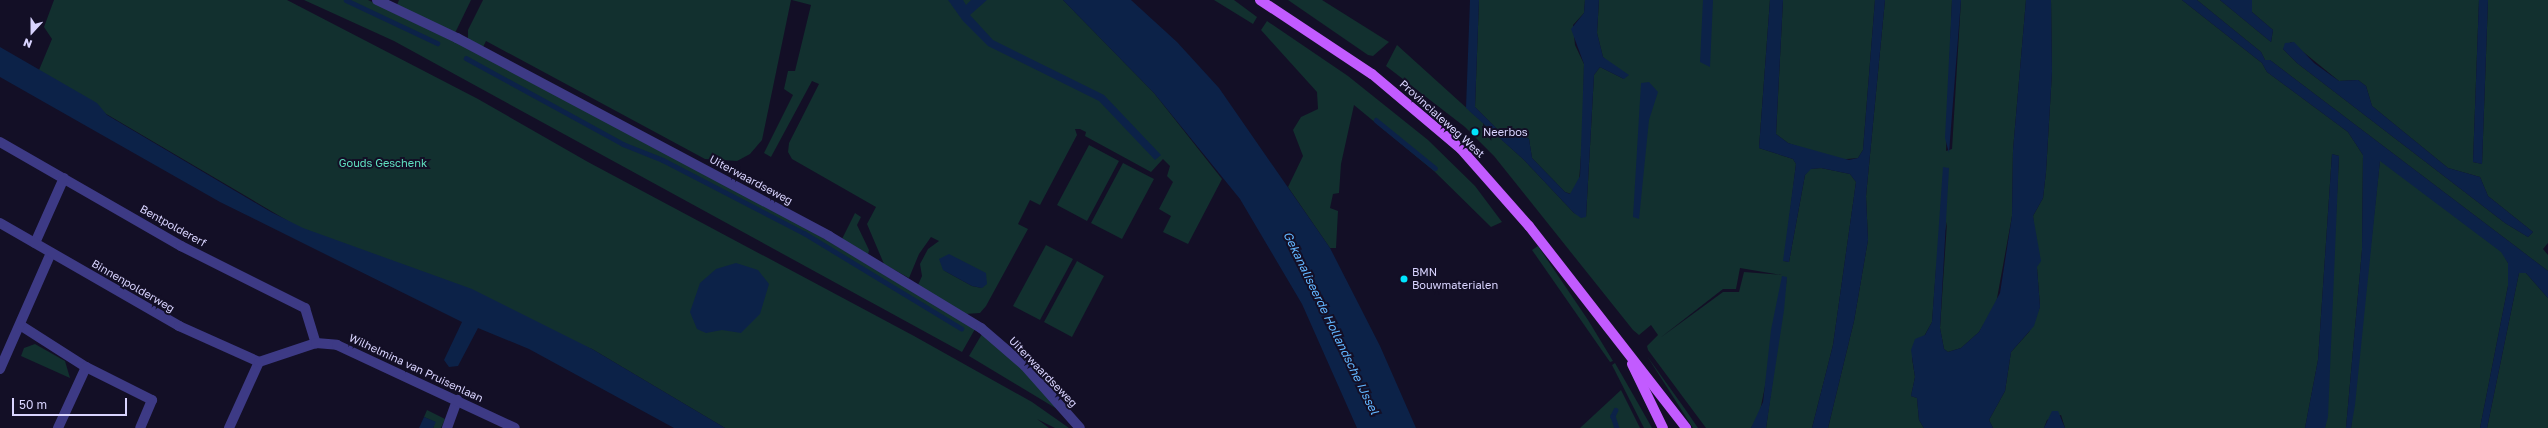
<!DOCTYPE html>
<style>
body{margin:0}
#map{position:relative;width:2548px;height:428px;overflow:hidden;background:#130f26;font-family:"Golos Text",sans-serif}
div>[style]{position:absolute}
.green>*{inset:0;background:#12302f}
.water>*{inset:0;background:#0c2248}
.stream>*{height:4.5px;margin:-2.25px;padding:0 2.25px;transform-origin:2.25px;border-radius:2.25px;background:#0c2248}
.minor>*{height:10px;margin:-5px;padding:0 5px;transform-origin:5px;border-radius:5px;background:#3d3a85}
.tertiary>*{height:10px;margin:-5px;padding:0 5px;transform-origin:5px;border-radius:5px;background:#3d3a85}
.primary>*{height:10px;margin:-5px;padding:0 5px;transform-origin:5px;border-radius:5px;background:#c25bff}
.dots>*{width:11px;height:11px;translate:-50% -50%;box-sizing:border-box;border:2px solid #130f26;border-radius:50%}
span{translate:-50% -50%;white-space:nowrap;text-align:center;line-height:1.15;-webkit-text-stroke:4px #130f26;paint-order:stroke}
.street-label{font-size:11px;color:#d9d4ff}
.poi-label{font-size:11px;color:#d9d4ff}
.left{translate:0 -50%;text-align:left}
.park-label{font-size:11px;color:#5fe0c0}
.water-label{font-size:12px;color:#62b6ff;font-style:italic}
.north{position:absolute;left:12px;top:12px;width:40px;height:40px;-webkit-text-stroke:3px #130f26;paint-order:stroke;rotate:201deg;font-size:11px;font-weight:700;line-height:16px;text-align:center;color:#d9d4ff}
.north::after{content:'';display:block;margin:auto;width:14px;height:18px;background:#d9d4ff;clip-path:polygon(50% 0,100% 100%,50% 72%,0 100%)}
.scale{position:absolute;left:12px;top:398px;width:115px;height:18px;box-sizing:border-box;border:2px solid #d9d4ff;border-top:0;padding-left:5px;font-size:12px;line-height:14px;white-space:nowrap;color:#d9d4ff;-webkit-text-stroke:3px #130f26;paint-order:stroke}
</style>
<div id="map">
<div class="green">
<i style="clip-path:polygon(54px 0,287px 0,478px 99px,588px 162px,914px 336px,1032px 402px,1069px 428px,1055px 428px,1037px 419px,1049px 428px,725px 428px,592px 349px,346px 255px,45px 78px,39px 70px,52px 39px,44px 27px)"></i>
<i style="clip-path:polygon(304px 0,368px 0,452px 39px,808px 229px,975px 329px,962px 352px,394px 41px)"></i>
<i style="clip-path:polygon(399px 0,471px 0,455px 33px,397px 5px)"></i>
<i style="clip-path:polygon(483px 0,791px 0,762px 140px,750px 154px,737px 161px,705px 159px,486px 41px,483px 47px,468px 39px,468px 30px)"></i>
<i style="clip-path:polygon(evenodd,792px 0,1063px 0,1154px 93px,1222px 179px,1188px 244px,1163px 232px,1171px 216px,1159px 209px,1173px 182px,1167px 176px,1170px 166px,1163px 159px,1151px 172px,1085px 136px,1086px 132px,1080px 129px,1075px 129px,1077px 135px,1040px 205px,1030px 200px,1018px 224px,1028px 229px,986px 306px,980px 313px,965px 314px,918px 285px,922px 276px,920px 264px,928px 249px,939px 241px,931px 237px,919px 254px,909px 278px,884px 264px,867px 224px,876px 207px,792px 159px,788px 152px,789px 143px,819px 84px,812px 81px,771px 157px,764px 153px,793px 95px,784px 89px,788px 71px,795px 71px,811px 5px,792px 0,943px 270px,982px 288px,972px 286px,943px 270px)"></i>
<i style="clip-path:polygon(1214px 0,1234px 0,1257px 17px,1253px 24px)"></i>
<i style="clip-path:polygon(1288px 0,1322px 0,1389px 42px,1373px 56px,1368px 55px)"></i>
<i style="clip-path:polygon(1479px 0,1585px 0,1584px 13px,1573px 25px,1575px 45px,1584px 64px,1583px 128px,1579px 182px,1571px 194px,1565px 192px,1532px 158px,1529px 139px,1518px 132px,1497px 129px,1475px 107px)"></i>
<i style="clip-path:polygon(evenodd,1599px 0,1770px 0,1759px 148px,1793px 159px,1796px 164px,1784px 261px,1789px 262px,1805px 175px,1810px 169px,1821px 168px,1850px 174px,1856px 182px,1833px 345px,1812px 428px,1766px 428px,1787px 277px,1759px 416px,1751px 428px,1706px 428px,1648px 350px,1647px 346px,1658px 335px,1651px 325px,1639px 335px,1633px 330px,1494px 156px,1465px 127px,1386px 66px,1397px 45px,1523px 159px,1574px 213px,1586px 217px,1594px 75px,1600px 67px,1624px 79px,1603px 57px,1597px 33px,1599px 0,1740px 268px,1782px 275px,1744px 272px,1739px 292px,1723px 292px,1660px 338px,1723px 289px,1736px 289px,1740px 268px)"></i>
<i style="clip-path:polygon(1783px 0,1875px 0,1863px 150px,1858px 158px,1836px 160px,1788px 143px,1776px 134px)"></i>
<i style="clip-path:polygon(1885px 0,1952px 0,1946px 151px,1952px 149px,1961px 0,2026px 0,2013px 150px,2012px 216px,1996px 304px,1979px 332px,1961px 348px,1948px 352px,1944px 349px,1940px 328px,1947px 222px,1936px 269px,1932px 322px,1912px 358px,1915px 377px,1911px 396px,1917px 398px,1919px 420px,1924px 428px,1828px 428px,1854px 321px,1868px 240px,1866px 196px)"></i>
<i style="clip-path:polygon(2051px 0,2182px 0,2262px 63px,2267px 72px,2348px 132px,2363px 155px,2362px 250px,2346px 428px,2325px 428px,2339px 156px,2332px 154px,2318px 360px,2305px 428px,2065px 428px,2061px 415px,2047px 420px,2044px 428px,1993px 428px,1989px 420px,2005px 391px,2011px 352px,2029px 332px,2040px 307px,2033px 216px,2043px 198px,2046px 172px,2052px 72px)"></i>
<i style="clip-path:polygon(evenodd,2197px 0,2220px 0,2271px 42px,2273px 30px,2252px 12px,2252px 0,2479px 0,2473px 162px,2482px 164px,2488px 0,2548px 0,2548px 243px,2543px 249px,2548px 255px,2548px 271px,2270px 60px,2265px 60px,2261px 52px,2197px 0,2291px 42px,2339px 81px,2358px 80px,2366px 86px,2372px 106px,2448px 168px,2480px 177px,2488px 196px,2533px 232px,2528px 237px,2505px 223px,2297px 63px,2283px 49px,2291px 42px)"></i>
<i style="clip-path:polygon(1267px 21px,1348px 76px,1428px 140px,1475px 186px,1502px 222px,1491px 227px,1434px 171px,1354px 105px,1341px 164px,1339px 193px,1333px 194px,1330px 208px,1338px 211px,1336px 248px,1330px 248px,1288px 187px,1303px 156px,1293px 130px,1301px 117px,1318px 109px,1317px 92px,1261px 30px)"></i>
<i style="clip-path:polygon(1089px 145px,1119px 161px,1087px 221px,1057px 205px)"></i>
<i style="clip-path:polygon(2380px 160px,2502px 252px,2508px 263px,2508px 286px,2480px 428px,2351px 428px)"></i>
<i style="clip-path:polygon(1123px 163px,1154px 179px,1122px 239px,1091px 223px)"></i>
<i style="clip-path:polygon(855px 213px,861px 217px,857px 225px,869px 250px,868px 255px,842px 239px)"></i>
<i style="clip-path:polygon(1046px 245px,1073px 259px,1040px 320px,1013px 306px)"></i>
<i style="clip-path:polygon(1538px 246px,1588px 320px,1613px 361px,1610px 362px,1532px 250px)"></i>
<i style="clip-path:polygon(1077px 261px,1104px 276px,1072px 337px,1044px 322px)"></i>
<i style="clip-path:polygon(2519px 273px,2526px 273px,2548px 298px,2548px 428px,2487px 428px)"></i>
<i style="clip-path:polygon(982px 334px,997px 343px,1062px 412px,969px 356px)"></i>
<i style="clip-path:polygon(35px 344px,65px 361px,70px 378px,21px 356px,24px 348px)"></i>
<i style="clip-path:polygon(1647px 356px,1685px 409px,1698px 428px,1693px 428px)"></i>
<i style="clip-path:polygon(1615px 363px,1639px 405px,1652px 428px,1644px 428px,1612px 365px)"></i>
<i style="clip-path:polygon(1621px 390px,1640px 428px,1580px 428px)"></i>
<i style="clip-path:polygon(427px 410px,445px 419px,441px 428px,433px 428px,435px 422px,424px 417px)"></i>
</div>
<div class="water">
<i style="clip-path:polygon(948px 0,963px 0,966px 5px,971px 0,987px 0,970px 15px,993px 40px,1104px 95px,1161px 155px,1155px 160px,1099px 101px,988px 46px,963px 21px)"></i>
<i style="clip-path:polygon(1063px 0,1131px 0,1177px 42px,1219px 88px,1330px 248px,1380px 346px,1416px 428px,1357px 428px,1302px 304px,1240px 199px,1154px 93px)"></i>
<i style="clip-path:polygon(1470px 0,1479px 0,1475px 107px,1497px 129px,1518px 132px,1529px 139px,1532px 158px,1565px 192px,1570px 194px,1580px 176px,1584px 64px,1571px 29px,1584px 13px,1585px 0,1599px 0,1597px 33px,1603px 57px,1629px 75px,1624px 79px,1600px 67px,1594px 75px,1586px 217px,1581px 218px,1574px 213px,1523px 159px,1466px 108px)"></i>
<i style="clip-path:polygon(1703px 0,1713px 0,1710px 67px,1700px 62px)"></i>
<i style="clip-path:polygon(1770px 0,1783px 0,1776px 134px,1788px 143px,1849px 160px,1858px 158px,1863px 150px,1875px 0,1885px 0,1866px 196px,1868px 240px,1854px 321px,1828px 428px,1812px 428px,1833px 345px,1856px 182px,1850px 174px,1821px 168px,1811px 169px,1805px 175px,1789px 262px,1783px 261px,1796px 164px,1793px 159px,1759px 148px)"></i>
<i style="clip-path:polygon(1952px 0,1961px 0,1949px 153px,1945px 138px)"></i>
<i style="clip-path:polygon(2026px 0,2051px 0,2052px 72px,2046px 172px,2043px 198px,2033px 216px,2041px 261px,2037px 267px,2040px 307px,2034px 326px,2011px 352px,2005px 391px,1989px 420px,1993px 428px,1924px 428px,1919px 420px,1917px 398px,1911px 396px,1915px 377px,1911px 350px,1915px 339px,1925px 335px,1932px 322px,1943px 167px,1949px 168px,1940px 328px,1944px 349px,1948px 352px,1961px 348px,1979px 332px,2000px 293px,2012px 216px,2013px 150px)"></i>
<i style="clip-path:polygon(2182px 0,2197px 0,2261px 52px,2265px 60px,2270px 60px,2548px 271px,2548px 298px,2526px 273px,2519px 273px,2487px 428px,2480px 428px,2508px 286px,2508px 263px,2501px 252px,2380px 161px,2355px 405px,2351px 428px,2346px 428px,2362px 250px,2363px 155px,2348px 132px,2267px 72px,2262px 63px)"></i>
<i style="clip-path:polygon(2220px 0,2252px 0,2252px 12px,2273px 30px,2271px 42px)"></i>
<i style="clip-path:polygon(2479px 0,2488px 0,2482px 164px,2473px 162px)"></i>
<i style="clip-path:polygon(2294px 42px,2314px 63px,2339px 81px,2358px 80px,2366px 86px,2372px 106px,2448px 168px,2480px 177px,2488px 196px,2533px 232px,2528px 237px,2505px 223px,2297px 63px,2283px 49px,2285px 43px)"></i>
<i style="clip-path:polygon(0 47px,97px 103px,107px 115px,271px 212px,303px 228px,472px 289px,592px 349px,725px 428px,674px 428px,529px 349px,478px 328px,458px 366px,449px 367px,444px 360px,462px 322px,220px 202px,0 77px)"></i>
<i style="clip-path:polygon(1649px 82px,1658px 92px,1649px 120px,1639px 219px,1633px 217px,1641px 83px)"></i>
<i style="clip-path:polygon(2332px 154px,2339px 156px,2328px 417px,2325px 428px,2305px 428px,2318px 360px)"></i>
<i style="clip-path:polygon(949px 254px,986px 273px,987px 284px,982px 288px,972px 286px,943px 270px,939px 259px)"></i>
<i style="clip-path:polygon(736px 263px,758px 270px,769px 284px,760px 314px,741px 333px,722px 330px,706px 333px,697px 329px,690px 312px,700px 283px,716px 269px)"></i>
<i style="clip-path:polygon(1782px 276px,1787px 277px,1784px 310px,1766px 428px,1751px 428px,1763px 402px,1771px 330px)"></i>
<i style="clip-path:polygon(2052px 411px,2058px 411px,2065px 428px,2044px 428px)"></i>
<i style="clip-path:polygon(424px 417px,436px 422px,433px 428px,419px 428px)"></i>
</div>
<div class="stream">
<i style="left:346px;top:0;width:101px;rotate:25.3deg"></i>
<i style="left:466px;top:58px;width:179px;rotate:28.7deg"></i>
<i style="left:623px;top:144px;width:43px;rotate:21.8deg"></i>
<i style="left:663px;top:160px;width:159px;rotate:27.4deg"></i>
<i style="left:804px;top:233px;width:184px;rotate:31.2deg"></i>
<i style="left:1376px;top:120px;width:76px;rotate:39.1deg"></i>
<i style="left:1616px;top:410px;width:7px;rotate:117deg"></i>
<i style="left:1613px;top:416px;width:13px;rotate:72deg"></i>
</div>
<div class="minor">
<i style="left:377px;top:0;width:89px;rotate:25.4deg"></i>
<i style="left:457px;top:38px;width:421px;rotate:28deg"></i>
<i style="left:829px;top:236px;width:178px;rotate:31.2deg"></i>
<i style="left:981px;top:328px;width:57px;rotate:40.7deg"></i>
<i style="left:1024px;top:365px;width:84px;rotate:48.4deg"></i>
<i style="left:0;top:142px;width:209px;rotate:29.9deg"></i>
<i style="left:181px;top:246px;width:139px;rotate:26.6deg"></i>
<i style="left:305px;top:308px;width:37px;rotate:73deg"></i>
<i style="left:35px;top:243px;width:71px;rotate:-66deg"></i>
<i style="left:20px;top:325px;width:78px;rotate:32.5deg"></i>
<i style="left:86px;top:367px;width:74px;rotate:26.6deg"></i>
<i style="left:152px;top:400px;width:30px;rotate:113deg"></i>
<i style="left:0;top:369px;width:127px;rotate:-66.3deg"></i>
<i style="left:58px;top:428px;width:67px;rotate:-65.3deg"></i>
<i style="left:447px;top:428px;width:30px;rotate:-70deg"></i>
</div>
<div class="tertiary">
<i style="left:0;top:223px;width:207px;rotate:29.9deg"></i>
<i style="left:179px;top:326px;width:88px;rotate:24.2deg"></i>
<i style="left:229px;top:428px;width:72px;rotate:-65.6deg"></i>
<i style="left:259px;top:362px;width:60px;rotate:-18.4deg"></i>
<i style="left:316px;top:343px;width:21px;rotate:5deg"></i>
<i style="left:337px;top:345px;width:196px;rotate:25deg"></i>
</div>
<div class="primary">
<i style="left:1260px;top:0;width:134px;rotate:33.5deg"></i>
<i style="left:1372px;top:74px;width:116px;rotate:40.1deg"></i>
<i style="left:1461px;top:149px;width:103px;rotate:48.6deg"></i>
<i style="left:1529px;top:226px;width:256px;rotate:52.1deg"></i>
<i style="left:1632px;top:364px;width:71px;rotate:64.2deg"></i>
</div>
<div class="dots">
<i style="left:1475px;top:132px;background:#00e5ff"></i>
<i style="left:1404px;top:279px;background:#00e5ff"></i>
</div>
<div class="street-label">
<span style="left:1442px;top:119px;rotate:42deg">Provincialeweg West</span>
<span style="left:751px;top:180px;rotate:28deg">Uiterwaardseweg</span>
<span style="left:173px;top:226px;rotate:29deg">Bentpoldererf</span>
<span style="left:133px;top:286px;rotate:30deg">Binnenpolderweg</span>
<span style="left:416px;top:368px;rotate:25deg">Wilhelmina van Pruisenlaan</span>
<span style="left:1043px;top:372px;rotate:46deg">Uiterwaardseweg</span>
</div>
<div class="poi-label">
<span class="left" style="left:1483px;top:132px">Neerbos</span>
<span class="left" style="left:1412px;top:279px">BMN<br>Bouwmaterialen</span>
</div>
<div class="park-label">
<span style="left:383px;top:163px">Gouds Geschenk</span>
</div>
<div class="water-label">
<span style="left:1331px;top:323px;rotate:64deg">Gekanaliseerde Hollandsche IJssel</span>
</div>
<div class="north">N</div>
<div class="scale">50 m</div>
</div>
